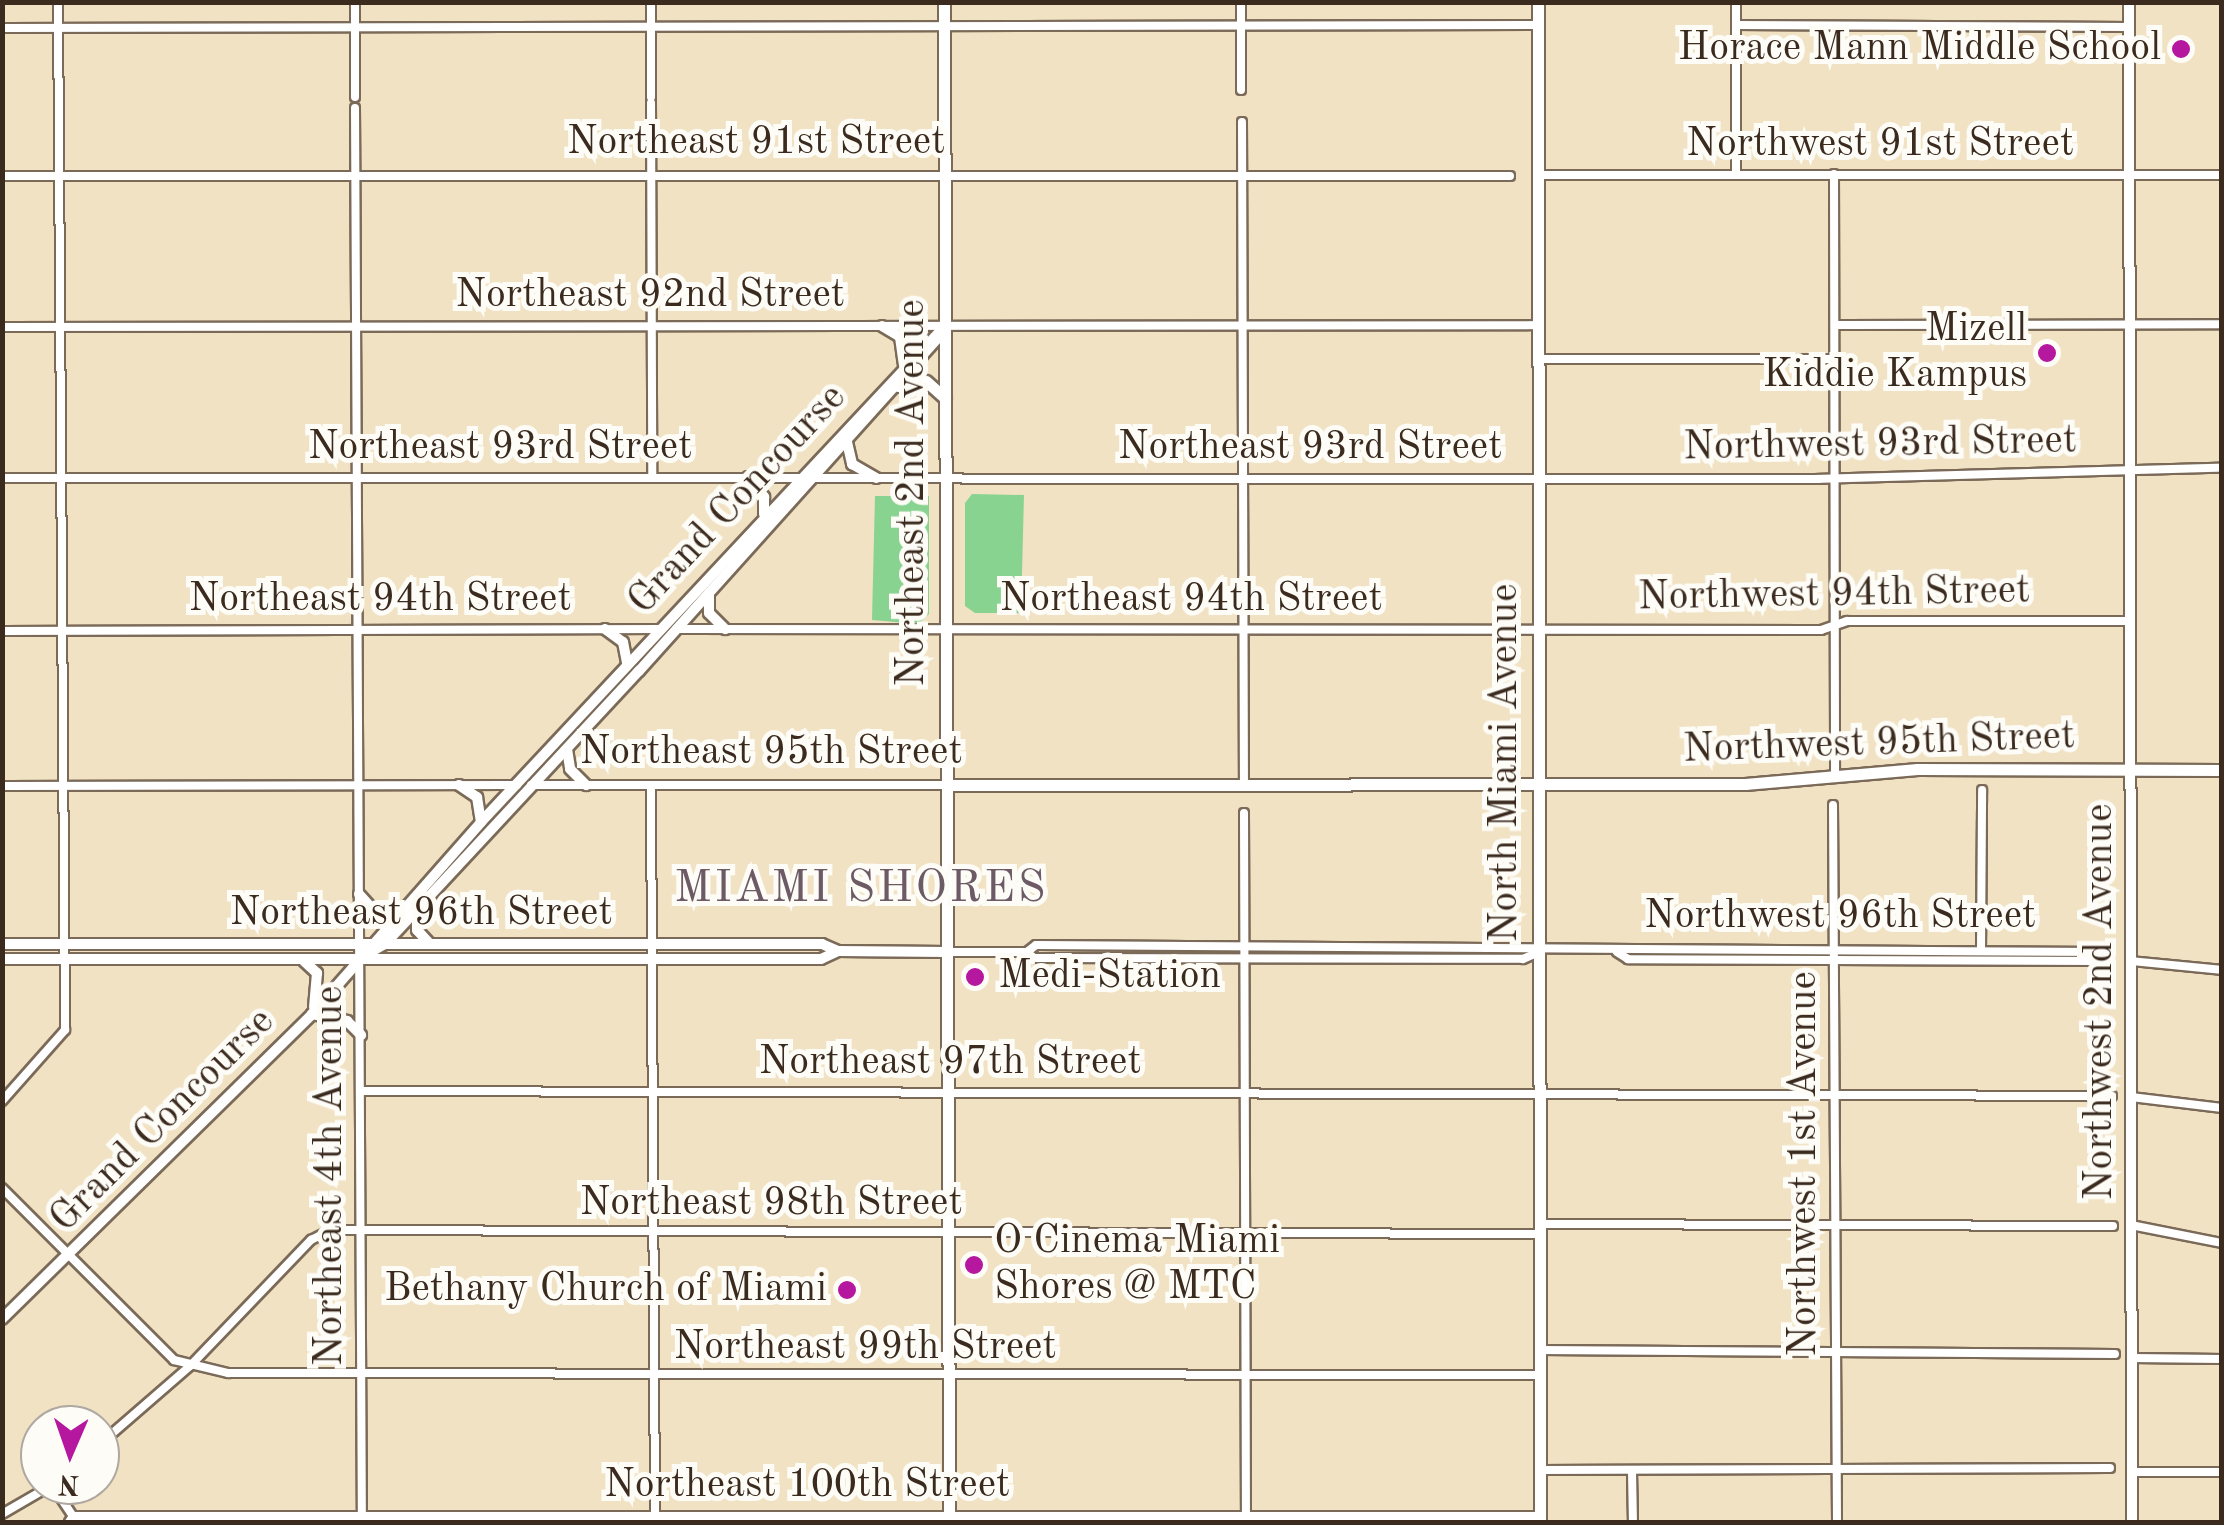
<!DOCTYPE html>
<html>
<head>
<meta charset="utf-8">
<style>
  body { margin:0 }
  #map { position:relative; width:2224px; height:1525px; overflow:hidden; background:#f1e2c4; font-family:"Old Standard TT",serif }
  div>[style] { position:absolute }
  .green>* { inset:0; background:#88d390 }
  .roads { filter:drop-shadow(2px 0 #7b6a58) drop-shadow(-2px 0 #7b6a58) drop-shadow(0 2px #7b6a58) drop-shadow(0 -2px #7b6a58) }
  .minor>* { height:8px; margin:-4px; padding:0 4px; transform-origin:4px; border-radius:4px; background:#fff }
  .tertiary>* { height:10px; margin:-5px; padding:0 5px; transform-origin:5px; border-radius:5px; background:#fff }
  .secondary>* { height:11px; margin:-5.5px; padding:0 5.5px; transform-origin:5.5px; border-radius:5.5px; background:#fff }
  .dots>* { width:28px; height:28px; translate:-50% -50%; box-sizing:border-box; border:5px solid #fdfcf7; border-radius:50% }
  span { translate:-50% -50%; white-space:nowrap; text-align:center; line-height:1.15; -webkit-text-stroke:10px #fdfcf7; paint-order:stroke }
  .poi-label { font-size:40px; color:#3b2a1e }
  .right { translate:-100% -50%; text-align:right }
  .left { translate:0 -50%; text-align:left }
  .street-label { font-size:40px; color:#3b2a1e }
  .quarter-label { font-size:45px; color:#6c5b65; letter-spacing:2.5px }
  .frame { position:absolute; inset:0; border:5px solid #3b2a1e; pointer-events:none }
  .north { position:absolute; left:20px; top:1405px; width:100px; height:100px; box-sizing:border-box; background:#fdfcf7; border:2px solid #afa8a0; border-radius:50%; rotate:182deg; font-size:28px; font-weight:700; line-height:40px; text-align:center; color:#3b2a1e }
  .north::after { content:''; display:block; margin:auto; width:35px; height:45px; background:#b5179e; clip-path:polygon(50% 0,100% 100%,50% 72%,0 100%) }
</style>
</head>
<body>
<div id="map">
  <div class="green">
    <div style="clip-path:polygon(972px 494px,1024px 495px,1021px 613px,975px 613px,965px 606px,965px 503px)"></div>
    <div style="clip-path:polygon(875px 496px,929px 496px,929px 614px,919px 624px,872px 620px)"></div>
  </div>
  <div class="roads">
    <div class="minor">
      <div style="left:1736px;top:2px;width:173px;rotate:90deg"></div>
      <div style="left:1736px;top:25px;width:393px;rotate:0.3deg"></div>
      <div style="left:2px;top:28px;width:1536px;rotate:-0.11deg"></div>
      <div style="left:1241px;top:90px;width:88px;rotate:-90deg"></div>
      <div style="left:355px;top:97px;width:95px;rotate:-90deg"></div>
      <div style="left:651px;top:97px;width:95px;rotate:-90deg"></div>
      <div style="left:651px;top:103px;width:374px;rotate:89.8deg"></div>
      <div style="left:355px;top:108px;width:1414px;rotate:89.72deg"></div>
      <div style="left:1242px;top:122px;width:662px;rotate:89.83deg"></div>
      <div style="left:1834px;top:174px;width:603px;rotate:89.9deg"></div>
      <div style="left:1538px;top:175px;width:684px"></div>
      <div style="left:2px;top:176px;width:1508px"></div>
      <div style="left:1835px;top:325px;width:387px;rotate:-0.1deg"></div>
      <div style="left:2px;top:327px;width:1536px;rotate:-0.07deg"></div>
      <div style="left:1538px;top:359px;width:297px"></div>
      <div style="left:2px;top:478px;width:1816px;rotate:0.03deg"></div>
      <div style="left:1818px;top:479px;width:404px;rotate:-1.6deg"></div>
      <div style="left:676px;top:629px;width:1145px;rotate:0.05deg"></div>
      <div style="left:1821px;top:630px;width:28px;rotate:-19deg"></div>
      <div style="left:1847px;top:621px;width:284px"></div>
      <div style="left:2px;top:631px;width:660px;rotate:-0.17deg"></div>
      <div style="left:531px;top:785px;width:416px"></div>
      <div style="left:651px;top:785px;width:737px;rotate:89.69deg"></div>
      <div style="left:2px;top:786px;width:515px;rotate:-0.11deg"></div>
      <div style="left:1833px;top:805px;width:717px;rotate:89.68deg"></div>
      <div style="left:1244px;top:813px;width:709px;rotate:89.84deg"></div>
      <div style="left:1981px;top:951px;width:161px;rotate:-89.6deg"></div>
      <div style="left:947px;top:952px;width:80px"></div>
      <div style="left:1027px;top:952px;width:9px;rotate:41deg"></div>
      <div style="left:1034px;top:958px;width:489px;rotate:0.1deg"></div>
      <div style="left:1523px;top:959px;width:17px;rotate:-24deg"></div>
      <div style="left:1027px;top:952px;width:11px;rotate:-38deg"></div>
      <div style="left:1036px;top:945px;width:1068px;rotate:0.38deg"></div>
      <div style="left:2104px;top:952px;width:11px;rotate:124deg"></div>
      <div style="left:2098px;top:961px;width:470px;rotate:-179.8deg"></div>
      <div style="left:1628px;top:959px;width:13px;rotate:-148deg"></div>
      <div style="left:2131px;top:961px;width:91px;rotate:5.6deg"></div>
      <div style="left:360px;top:1091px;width:1752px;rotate:0.16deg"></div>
      <div style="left:2131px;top:1097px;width:92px;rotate:6.9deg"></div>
      <div style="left:2px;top:1101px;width:95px;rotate:-48.4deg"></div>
      <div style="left:65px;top:1030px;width:1028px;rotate:-90.39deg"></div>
      <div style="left:2px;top:1188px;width:243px;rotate:45deg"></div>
      <div style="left:174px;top:1360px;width:56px;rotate:13.5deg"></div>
      <div style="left:228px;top:1373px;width:1312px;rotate:0.09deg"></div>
      <div style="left:1540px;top:1224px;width:573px;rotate:0.2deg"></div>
      <div style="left:2131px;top:1225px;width:93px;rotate:11.2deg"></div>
      <div style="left:1540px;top:1350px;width:575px;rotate:0.4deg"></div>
      <div style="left:2132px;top:1358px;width:90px;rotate:0.6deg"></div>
      <div style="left:100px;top:1444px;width:119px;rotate:-40.9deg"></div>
      <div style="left:190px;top:1366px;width:175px;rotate:-46.2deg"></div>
      <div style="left:311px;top:1240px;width:22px;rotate:-27deg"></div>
      <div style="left:331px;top:1230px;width:1209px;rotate:0.19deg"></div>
      <div style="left:1540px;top:1470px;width:570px;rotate:-0.2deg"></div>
      <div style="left:1632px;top:1472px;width:50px;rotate:88.9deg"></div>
      <div style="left:2132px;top:1472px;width:90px"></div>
      <div style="left:52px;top:1485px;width:37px;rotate:56deg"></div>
      <div style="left:73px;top:1516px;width:7px;rotate:124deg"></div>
      <div style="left:2px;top:1514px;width:58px;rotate:-30.1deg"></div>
      <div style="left:73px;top:1516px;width:1467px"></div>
    </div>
    <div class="tertiary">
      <div style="left:2129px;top:2px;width:1520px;rotate:89.89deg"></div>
      <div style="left:882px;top:326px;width:21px;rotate:31deg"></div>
      <div style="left:900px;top:337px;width:27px;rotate:82deg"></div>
      <div style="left:847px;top:442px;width:23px;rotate:77deg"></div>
      <div style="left:852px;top:464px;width:28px;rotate:30deg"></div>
      <div style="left:748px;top:477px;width:26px;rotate:51deg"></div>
      <div style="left:764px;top:497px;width:17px;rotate:90deg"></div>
      <div style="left:709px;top:593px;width:20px;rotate:90deg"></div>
      <div style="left:709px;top:613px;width:23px;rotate:45deg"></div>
      <div style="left:605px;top:629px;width:22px;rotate:36deg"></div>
      <div style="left:623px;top:642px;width:21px;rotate:79deg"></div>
      <div style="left:567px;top:749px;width:20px;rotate:81deg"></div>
      <div style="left:570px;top:769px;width:23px;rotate:45deg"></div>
      <div style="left:459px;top:785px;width:22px;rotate:34deg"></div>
      <div style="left:477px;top:797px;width:25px;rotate:81deg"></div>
      <div style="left:359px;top:894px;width:24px;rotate:48deg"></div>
      <div style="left:375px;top:912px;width:24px;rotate:-2deg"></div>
      <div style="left:417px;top:911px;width:19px;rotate:90deg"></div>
      <div style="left:417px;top:930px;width:18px;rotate:47deg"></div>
      <div style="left:2px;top:944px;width:820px"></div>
      <div style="left:822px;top:944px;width:17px;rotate:24deg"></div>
      <div style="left:364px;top:956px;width:24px;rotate:-30deg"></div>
      <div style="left:385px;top:944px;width:373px;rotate:-47.1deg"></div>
      <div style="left:639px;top:671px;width:451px;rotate:-48.1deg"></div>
      <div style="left:2px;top:959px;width:819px"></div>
      <div style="left:821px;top:959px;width:19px;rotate:-25deg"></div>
      <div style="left:838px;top:951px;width:109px;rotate:0.5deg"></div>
      <div style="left:304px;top:961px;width:18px;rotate:43deg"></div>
      <div style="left:317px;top:973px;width:34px;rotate:95deg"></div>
      <div style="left:312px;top:1014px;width:36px;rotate:11deg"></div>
      <div style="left:347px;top:1021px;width:20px;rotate:45deg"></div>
      <div style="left:2px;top:1319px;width:435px;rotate:-44.5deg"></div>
      <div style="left:312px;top:1014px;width:256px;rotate:-48.6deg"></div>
      <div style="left:481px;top:822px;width:679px;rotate:-46.91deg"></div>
    </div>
    <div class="secondary">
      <div style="left:944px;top:2px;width:1520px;rotate:89.81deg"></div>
      <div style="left:1538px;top:2px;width:1520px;rotate:89.92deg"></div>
      <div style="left:898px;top:386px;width:28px;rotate:-10deg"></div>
      <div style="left:926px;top:381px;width:25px;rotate:42deg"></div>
      <div style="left:947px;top:785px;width:798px;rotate:-0.07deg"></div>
      <div style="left:1745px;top:784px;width:173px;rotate:-5deg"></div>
      <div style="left:1917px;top:769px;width:305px;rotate:0.2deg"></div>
    </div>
  </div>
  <div class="dots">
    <div style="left:2181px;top:49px;background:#b5179e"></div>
    <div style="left:2047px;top:353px;background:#b5179e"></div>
    <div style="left:975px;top:977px;background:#b5179e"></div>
    <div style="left:974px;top:1265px;background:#b5179e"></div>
    <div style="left:847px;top:1290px;background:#b5179e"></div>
  </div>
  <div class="poi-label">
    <span class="right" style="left:2161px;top:49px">Horace Mann Middle School</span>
    <span class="right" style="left:2027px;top:353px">Mizell<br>Kiddie Kampus</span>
    <span class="left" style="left:998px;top:977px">Medi-Station</span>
    <span class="left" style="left:994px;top:1265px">O Cinema Miami<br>Shores @ MTC</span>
    <span class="right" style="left:827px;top:1290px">Bethany Church of Miami</span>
  </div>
  <div class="street-label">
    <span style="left:756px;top:143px">Northeast 91st Street</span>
    <span style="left:1880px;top:145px">Northwest 91st Street</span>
    <span style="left:650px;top:296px">Northeast 92nd Street</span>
    <span style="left:1880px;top:445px;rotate:-1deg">Northwest 93rd Street</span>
    <span style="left:500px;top:448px">Northeast 93rd Street</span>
    <span style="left:1310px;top:448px">Northeast 93rd Street</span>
    <span style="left:913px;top:493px;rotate:-90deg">Northeast 2nd Avenue</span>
    <span style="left:738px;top:500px;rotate:-47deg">Grand Concourse</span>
    <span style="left:1834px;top:595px;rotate:-1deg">Northwest 94th Street</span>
    <span style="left:380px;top:600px">Northeast 94th Street</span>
    <span style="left:1191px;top:600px">Northeast 94th Street</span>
    <span style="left:1879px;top:744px;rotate:-2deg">Northwest 95th Street</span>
    <span style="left:771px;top:753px">Northeast 95th Street</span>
    <span style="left:1506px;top:763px;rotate:-90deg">North Miami Avenue</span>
    <span style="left:421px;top:914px">Northeast 96th Street</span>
    <span style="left:1840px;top:917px">Northwest 96th Street</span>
    <span style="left:2101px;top:1002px;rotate:-90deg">Northwest 2nd Avenue</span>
    <span style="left:950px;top:1063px">Northeast 97th Street</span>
    <span style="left:163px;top:1121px;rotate:-45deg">Grand Concourse</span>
    <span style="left:1805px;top:1164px;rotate:-90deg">Northwest 1st Avenue</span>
    <span style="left:331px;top:1176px;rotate:-90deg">Northeast 4th Avenue</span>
    <span style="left:771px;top:1204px">Northeast 98th Street</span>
    <span style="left:865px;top:1348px">Northeast 99th Street</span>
    <span style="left:807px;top:1486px">Northeast 100th Street</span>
  </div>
  <div class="quarter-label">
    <span style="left:861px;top:890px">MIAMI SHORES</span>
  </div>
  <div class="frame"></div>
  <div class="north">N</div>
</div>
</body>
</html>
